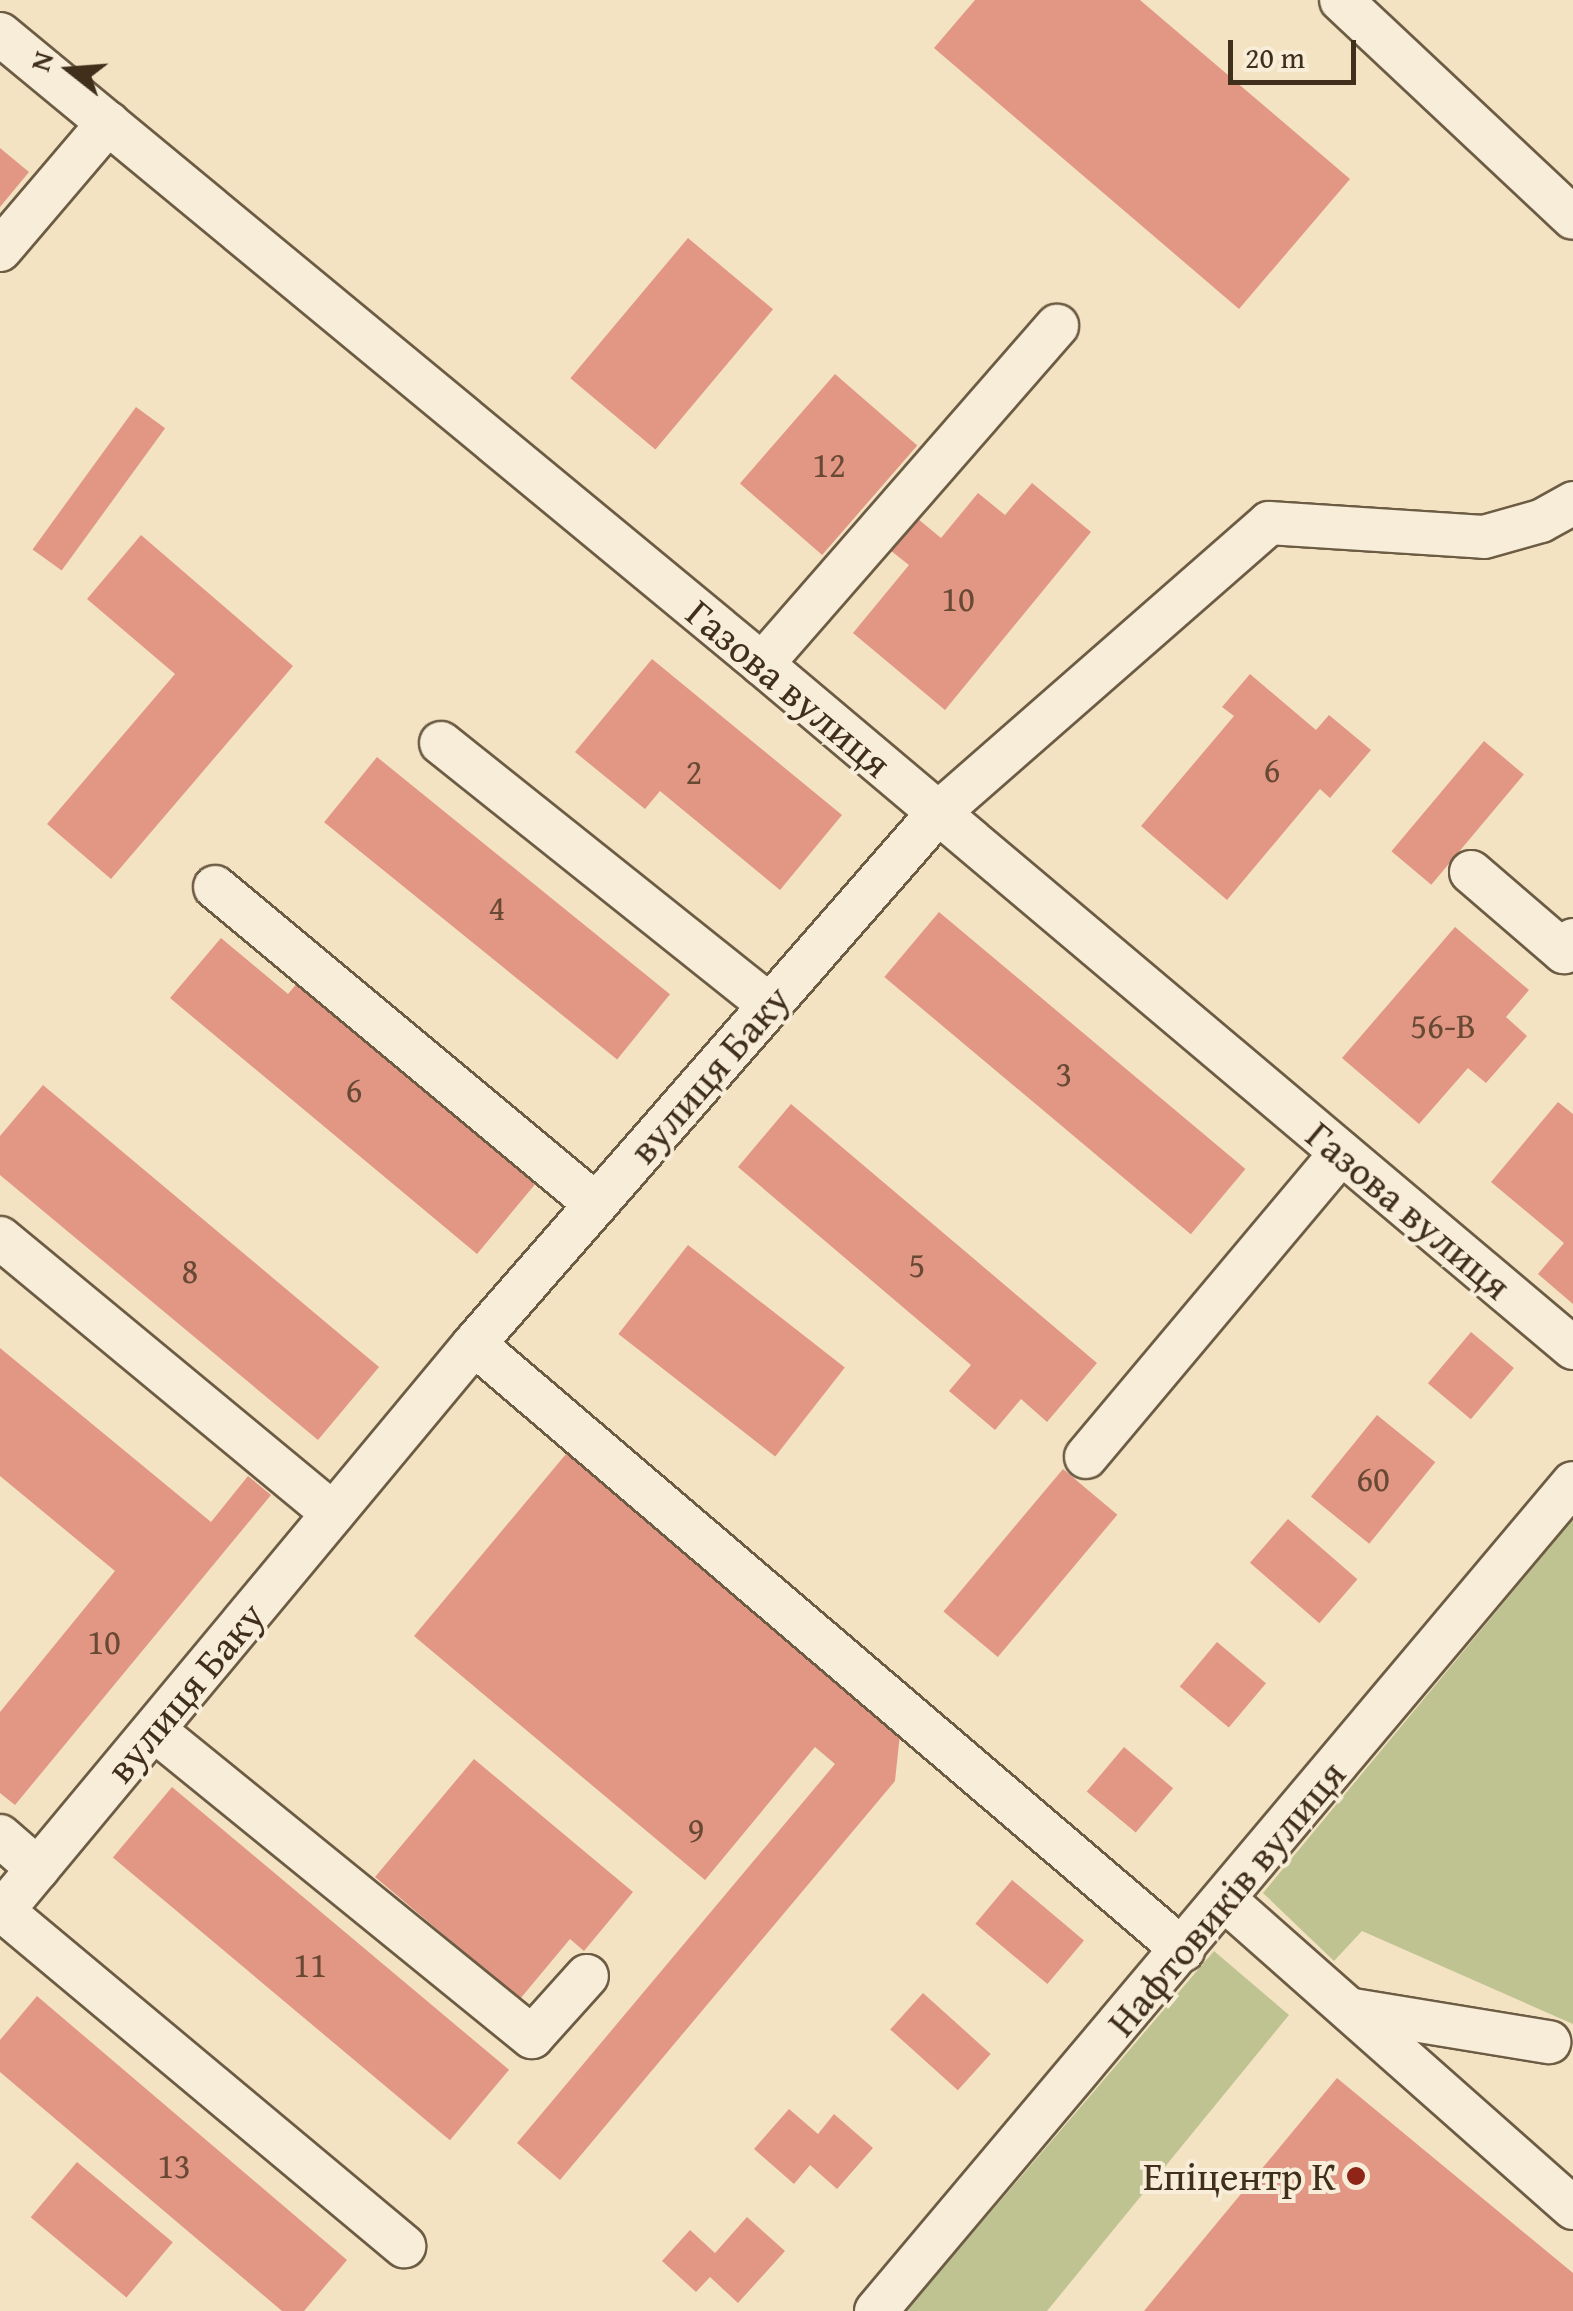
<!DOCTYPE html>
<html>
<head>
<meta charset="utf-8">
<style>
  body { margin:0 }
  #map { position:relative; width:1573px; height:2311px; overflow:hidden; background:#f3e3c3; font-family:"Gentium Book Plus",serif }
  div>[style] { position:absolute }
  .green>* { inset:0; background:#bfc391 }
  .building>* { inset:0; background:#e29784; transform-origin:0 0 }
  .roads { filter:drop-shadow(2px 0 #6d5c44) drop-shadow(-2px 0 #6d5c44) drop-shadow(0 2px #6d5c44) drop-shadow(0 -2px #6d5c44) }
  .minor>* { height:42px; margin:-21px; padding:0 21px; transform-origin:21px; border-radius:21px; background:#f7edd8 }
  .dots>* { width:28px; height:28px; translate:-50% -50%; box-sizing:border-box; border:5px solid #f7edd8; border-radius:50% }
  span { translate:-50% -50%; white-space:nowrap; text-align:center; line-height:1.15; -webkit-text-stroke:8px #f7edd8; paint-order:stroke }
  .number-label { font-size:35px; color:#684934 }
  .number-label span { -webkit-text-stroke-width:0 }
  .street-label { font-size:40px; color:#402f1a }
  .poi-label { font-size:40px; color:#402f1a }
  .right { translate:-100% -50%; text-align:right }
  .north { position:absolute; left:20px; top:20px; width:100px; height:100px; -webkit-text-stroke:8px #f7edd8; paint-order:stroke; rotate:287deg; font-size:28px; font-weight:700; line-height:40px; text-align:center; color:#402f1a }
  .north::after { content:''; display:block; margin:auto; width:35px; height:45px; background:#402f1a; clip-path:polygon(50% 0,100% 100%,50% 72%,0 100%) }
  .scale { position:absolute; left:1228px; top:40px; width:128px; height:45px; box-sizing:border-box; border:5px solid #402f1a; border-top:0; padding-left:12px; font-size:30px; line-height:35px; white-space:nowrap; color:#402f1a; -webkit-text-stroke:8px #f7edd8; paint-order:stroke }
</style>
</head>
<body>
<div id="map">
  <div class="green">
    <div style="clip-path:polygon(1573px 1519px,1573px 2024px,1362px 1931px,1334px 1961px,1263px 1893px)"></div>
    <div style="clip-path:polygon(1214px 1951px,1289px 2015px,1047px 2311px,906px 2311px)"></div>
  </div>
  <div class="building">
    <div style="clip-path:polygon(975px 0,1140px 0,1350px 179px,1239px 309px,934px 48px)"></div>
    <div style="clip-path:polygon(0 148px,29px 172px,0 207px)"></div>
    <div style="left:688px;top:238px;width:111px;height:183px;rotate:40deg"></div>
    <div style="left:835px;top:374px;width:109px;height:145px;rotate:41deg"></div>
    <div style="left:136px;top:407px;width:36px;height:176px;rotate:36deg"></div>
    <div style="clip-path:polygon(1032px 483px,1091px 532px,945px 710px,853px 633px,909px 565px,886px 547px,912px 514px,941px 538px,978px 493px,1005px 515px)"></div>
    <div style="clip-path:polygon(141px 535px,293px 666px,111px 879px,47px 824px,175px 674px,87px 599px)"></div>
    <div style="clip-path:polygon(652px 659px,842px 815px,780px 890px,660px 791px,645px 809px,575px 752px)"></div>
    <div style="clip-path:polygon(1250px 674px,1316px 730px,1329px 715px,1371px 750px,1330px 798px,1320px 789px,1227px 900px,1141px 826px,1234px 716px,1222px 707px)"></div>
    <div style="left:1484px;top:741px;width:52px;height:144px;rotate:40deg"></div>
    <div style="left:377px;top:757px;width:377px;height:84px;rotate:39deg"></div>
    <div style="left:939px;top:912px;width:400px;height:85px;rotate:40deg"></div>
    <div style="clip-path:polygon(1455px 927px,1529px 990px,1506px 1017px,1527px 1036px,1486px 1083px,1468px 1068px,1419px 1124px,1342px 1058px)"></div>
    <div style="clip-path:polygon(221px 938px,288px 994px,298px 982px,537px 1182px,477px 1254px,170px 998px)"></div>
    <div style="clip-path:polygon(43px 1085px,379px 1367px,318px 1440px,0 1175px,0 1136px)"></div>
    <div style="clip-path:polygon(1558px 1102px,1573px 1114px,1573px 1304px,1538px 1274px,1564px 1243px,1491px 1182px)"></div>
    <div style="clip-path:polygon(791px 1104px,1097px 1363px,1047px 1422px,1021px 1399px,995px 1430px,949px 1391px,971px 1365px,738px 1167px)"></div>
    <div style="left:688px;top:1245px;width:199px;height:113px;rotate:38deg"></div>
    <div style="left:1471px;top:1332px;width:56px;height:67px;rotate:40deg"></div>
    <div style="clip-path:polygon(0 1348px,211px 1522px,248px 1476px,271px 1495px,15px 1805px,0 1793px,0 1712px,115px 1571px,0 1476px)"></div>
    <div style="left:1377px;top:1415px;width:75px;height:105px;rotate:39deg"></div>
    <div style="clip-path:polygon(576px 1442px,902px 1715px,895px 1781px,560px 2180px,517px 2143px,835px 1764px,815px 1747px,705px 1880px,414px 1636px)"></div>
    <div style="left:1063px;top:1469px;width:71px;height:186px;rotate:40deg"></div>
    <div style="left:1288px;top:1519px;width:92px;height:58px;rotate:41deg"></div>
    <div style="left:1217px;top:1642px;width:64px;height:58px;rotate:40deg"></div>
    <div style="left:1124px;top:1747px;width:64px;height:58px;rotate:40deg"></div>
    <div style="clip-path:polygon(474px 1759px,633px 1892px,584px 1951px,570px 1939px,520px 1999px,375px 1877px)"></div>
    <div style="left:172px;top:1787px;width:440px;height:92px;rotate:40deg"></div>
    <div style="left:1012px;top:1880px;width:94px;height:57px;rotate:40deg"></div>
    <div style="left:923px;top:1993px;width:91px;height:49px;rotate:42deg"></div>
    <div style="clip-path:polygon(37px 1996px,347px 2260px,304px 2311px,282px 2311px,0 2072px,0 2040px)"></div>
    <div style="clip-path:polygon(1337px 2078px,1573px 2273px,1573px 2311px,1144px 2311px)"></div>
    <div style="clip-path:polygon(789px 2109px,818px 2134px,834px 2114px,873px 2148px,837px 2189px,810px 2165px,794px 2184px,754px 2149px)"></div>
    <div style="left:77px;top:2162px;width:125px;height:72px;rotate:40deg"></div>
    <div style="clip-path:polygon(747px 2217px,785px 2251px,738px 2303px,710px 2277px,696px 2292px,662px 2261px,690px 2230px,715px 2253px)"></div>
  </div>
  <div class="roads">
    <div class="minor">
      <div style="left:1341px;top:0;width:318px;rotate:43.2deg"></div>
      <div style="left:0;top:34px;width:989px;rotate:39.58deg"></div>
      <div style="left:762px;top:664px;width:1061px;rotate:40.14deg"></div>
      <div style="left:0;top:250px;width:167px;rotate:-49.6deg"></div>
      <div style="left:762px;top:664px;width:449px;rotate:-48.9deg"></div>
      <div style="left:441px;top:743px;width:420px;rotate:38.6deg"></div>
      <div style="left:1471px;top:872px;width:123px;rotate:40.7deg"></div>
      <div style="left:1564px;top:952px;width:15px;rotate:-53deg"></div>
      <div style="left:215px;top:887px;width:496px;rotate:39.8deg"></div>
      <div style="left:0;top:1238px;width:432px;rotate:39.6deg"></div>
      <div style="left:474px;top:1344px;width:933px;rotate:40.52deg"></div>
      <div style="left:1086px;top:1457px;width:397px;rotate:-50deg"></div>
      <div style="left:154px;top:1730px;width:487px;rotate:39.1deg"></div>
      <div style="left:532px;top:2037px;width:82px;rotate:-48deg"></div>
      <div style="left:0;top:1836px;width:50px;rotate:41deg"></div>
      <div style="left:1225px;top:1900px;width:465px;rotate:41.5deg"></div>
      <div style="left:3px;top:1911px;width:523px;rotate:39.88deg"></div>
      <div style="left:0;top:1914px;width:741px;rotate:-50.25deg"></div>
      <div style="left:474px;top:1344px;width:705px;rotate:-48.85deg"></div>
      <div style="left:938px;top:813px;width:440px;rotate:-41.2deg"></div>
      <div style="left:1269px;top:523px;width:215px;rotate:3.7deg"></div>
      <div style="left:1484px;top:537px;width:59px;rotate:-15.7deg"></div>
      <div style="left:1541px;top:521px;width:37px;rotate:-29deg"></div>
      <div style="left:1353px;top:2010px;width:199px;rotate:9.3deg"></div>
      <div style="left:876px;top:2311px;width:1082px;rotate:-49.91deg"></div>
    </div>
  </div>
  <div class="dots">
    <div style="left:1356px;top:2176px;background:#8f2418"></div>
  </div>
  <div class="number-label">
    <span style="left:829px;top:465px">12</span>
    <span style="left:958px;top:599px">10</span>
    <span style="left:1272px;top:770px">6</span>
    <span style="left:694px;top:772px">2</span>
    <span style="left:497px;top:908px">4</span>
    <span style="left:1443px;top:1026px">56-В</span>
    <span style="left:1064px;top:1074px">3</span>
    <span style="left:354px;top:1090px">6</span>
    <span style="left:917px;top:1265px">5</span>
    <span style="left:190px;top:1271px">8</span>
    <span style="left:1373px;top:1479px">60</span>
    <span style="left:104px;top:1642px">10</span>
    <span style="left:696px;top:1830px">9</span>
    <span style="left:310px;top:1965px">11</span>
    <span style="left:174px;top:2166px">13</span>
  </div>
  <div class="street-label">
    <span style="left:789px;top:688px;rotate:40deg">Газова вулиця</span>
    <span style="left:709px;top:1074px;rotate:-49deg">вулиця Баку</span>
    <span style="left:1409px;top:1210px;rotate:40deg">Газова вулиця</span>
    <span style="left:185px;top:1692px;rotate:-50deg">вулиця Баку</span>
    <span style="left:1226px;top:1898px;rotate:-50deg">Нафтовиків вулиця</span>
  </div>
  <div class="poi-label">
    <span class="right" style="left:1336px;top:2176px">Епіцентр К</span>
  </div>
  <div class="north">N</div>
  <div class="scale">20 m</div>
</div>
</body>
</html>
